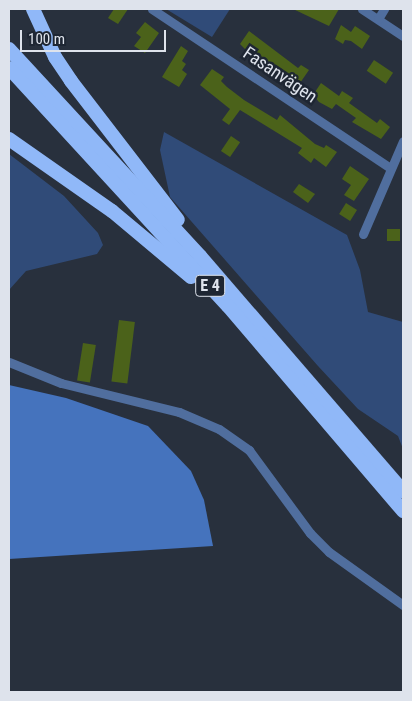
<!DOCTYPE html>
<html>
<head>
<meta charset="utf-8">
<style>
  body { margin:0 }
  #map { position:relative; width:412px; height:701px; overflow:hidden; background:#28303d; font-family:"Roboto Condensed",sans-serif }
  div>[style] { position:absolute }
  .green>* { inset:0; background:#304b78 }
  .water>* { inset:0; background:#4573bd }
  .building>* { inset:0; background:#4b621a; transform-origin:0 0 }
  .minor>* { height:9px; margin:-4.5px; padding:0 4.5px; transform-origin:4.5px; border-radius:4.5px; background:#506e9e }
  .trunk>* { height:14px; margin:-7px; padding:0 7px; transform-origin:7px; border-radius:7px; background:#90b8f8 }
  span { translate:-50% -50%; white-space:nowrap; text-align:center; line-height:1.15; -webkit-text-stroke:5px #1e2633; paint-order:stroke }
  .shield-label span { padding:1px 4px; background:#1e2633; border:1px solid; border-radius:4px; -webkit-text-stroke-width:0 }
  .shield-label { font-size:16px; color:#dee3ec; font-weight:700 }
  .street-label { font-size:18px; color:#dee3ec }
  .frame { position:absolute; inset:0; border:10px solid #dee3ec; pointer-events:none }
  .scale { position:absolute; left:20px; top:30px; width:146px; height:22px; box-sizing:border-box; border:2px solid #dee3ec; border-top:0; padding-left:6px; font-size:15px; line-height:18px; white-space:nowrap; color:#dee3ec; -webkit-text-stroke:4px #1e2633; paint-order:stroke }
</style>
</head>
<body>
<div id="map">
  <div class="green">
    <div style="clip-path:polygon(166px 9px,230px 9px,212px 37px)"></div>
    <div style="clip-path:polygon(164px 132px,347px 235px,360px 270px,368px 312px,403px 322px,403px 449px,398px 436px,358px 409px,318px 366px,170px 197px,160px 150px)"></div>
    <div style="clip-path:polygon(9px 154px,64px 196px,98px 233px,103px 245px,97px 254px,26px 271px,9px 290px)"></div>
  </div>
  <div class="water">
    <div style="clip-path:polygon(9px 385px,66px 398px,148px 426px,191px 471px,204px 500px,213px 546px,9px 559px)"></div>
  </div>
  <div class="building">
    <div style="clip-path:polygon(114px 9px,128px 9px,118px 24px,108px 18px)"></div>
    <div style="clip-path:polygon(293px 9px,339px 9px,329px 26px)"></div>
    <div style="clip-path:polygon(145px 22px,159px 33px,145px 53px,134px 46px,141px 37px,136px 33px)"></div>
    <div style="clip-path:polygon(341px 25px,351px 32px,355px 26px,370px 36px,362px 49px,351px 41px,345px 40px,343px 44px,335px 39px)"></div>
    <div style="clip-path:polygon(249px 31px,298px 68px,301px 65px,309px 70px,300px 83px,246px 50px,240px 44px)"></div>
    <div style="clip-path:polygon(181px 46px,188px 51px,182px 61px,186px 64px,182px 70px,187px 74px,179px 87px,162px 77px)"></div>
    <div style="left:374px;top:60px;width:23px;height:13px;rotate:34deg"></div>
    <div style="clip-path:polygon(212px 69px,224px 77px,221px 81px,227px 87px,244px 100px,277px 120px,280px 115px,315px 144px,324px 148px,326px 145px,337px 152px,326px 167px,314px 158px,311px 163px,298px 153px,302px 148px,240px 110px,229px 125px,222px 120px,230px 109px,200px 85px)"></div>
    <div style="clip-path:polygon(321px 83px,339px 96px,342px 91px,353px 98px,349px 103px,377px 123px,380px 119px,390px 127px,381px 139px,352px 122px,356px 118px,336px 104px,332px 109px,319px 102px,313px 95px)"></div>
    <div style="left:231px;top:136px;width:11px;height:18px;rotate:34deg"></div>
    <div style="clip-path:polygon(350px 166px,369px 179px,354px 201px,344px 195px,351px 185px,342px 179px)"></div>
    <div style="clip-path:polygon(299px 184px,315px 194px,308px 203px,293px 192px)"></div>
    <div style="left:346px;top:203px;width:13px;height:13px;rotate:32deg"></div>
    <div style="left:400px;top:229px;width:12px;height:13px;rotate:90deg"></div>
    <div style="left:119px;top:320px;width:16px;height:62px;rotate:7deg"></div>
    <div style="left:83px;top:343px;width:13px;height:38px;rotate:9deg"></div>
  </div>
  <div class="minor">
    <div style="left:152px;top:9px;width:286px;rotate:33.7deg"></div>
    <div style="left:362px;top:9px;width:49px;rotate:33.4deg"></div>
    <div style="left:378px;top:19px;width:12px;rotate:-59deg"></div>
    <div style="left:363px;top:234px;width:101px;rotate:-66.7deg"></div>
    <div style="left:9px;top:362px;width:56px;rotate:22deg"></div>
    <div style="left:61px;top:383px;width:122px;rotate:13.8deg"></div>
    <div style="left:179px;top:412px;width:43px;rotate:23deg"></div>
    <div style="left:219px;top:429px;width:37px;rotate:35deg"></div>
    <div style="left:249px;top:450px;width:103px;rotate:53.7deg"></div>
    <div style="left:310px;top:533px;width:27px;rotate:45deg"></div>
    <div style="left:329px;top:552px;width:91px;rotate:35.6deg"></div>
  </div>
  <div class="trunk">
    <div style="left:33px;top:9px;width:53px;rotate:65.4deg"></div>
    <div style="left:55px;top:57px;width:29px;rotate:56deg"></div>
    <div style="left:71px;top:81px;width:175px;rotate:52.4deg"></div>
    <div style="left:9px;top:49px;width:282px;rotate:47.3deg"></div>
    <div style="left:200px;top:256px;width:311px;rotate:49.2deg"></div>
    <div style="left:9px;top:68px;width:323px;rotate:47.4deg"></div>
    <div style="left:228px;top:306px;width:270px;rotate:49.5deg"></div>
    <div style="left:9px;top:139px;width:126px;rotate:35deg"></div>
    <div style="left:112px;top:211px;width:103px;rotate:39.9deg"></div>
  </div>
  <div class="shield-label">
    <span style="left:210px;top:286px">E 4</span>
  </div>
  <div class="street-label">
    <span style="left:280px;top:75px;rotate:34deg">Fasanvägen</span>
  </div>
  <div class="frame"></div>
  <div class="scale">100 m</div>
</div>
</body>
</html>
